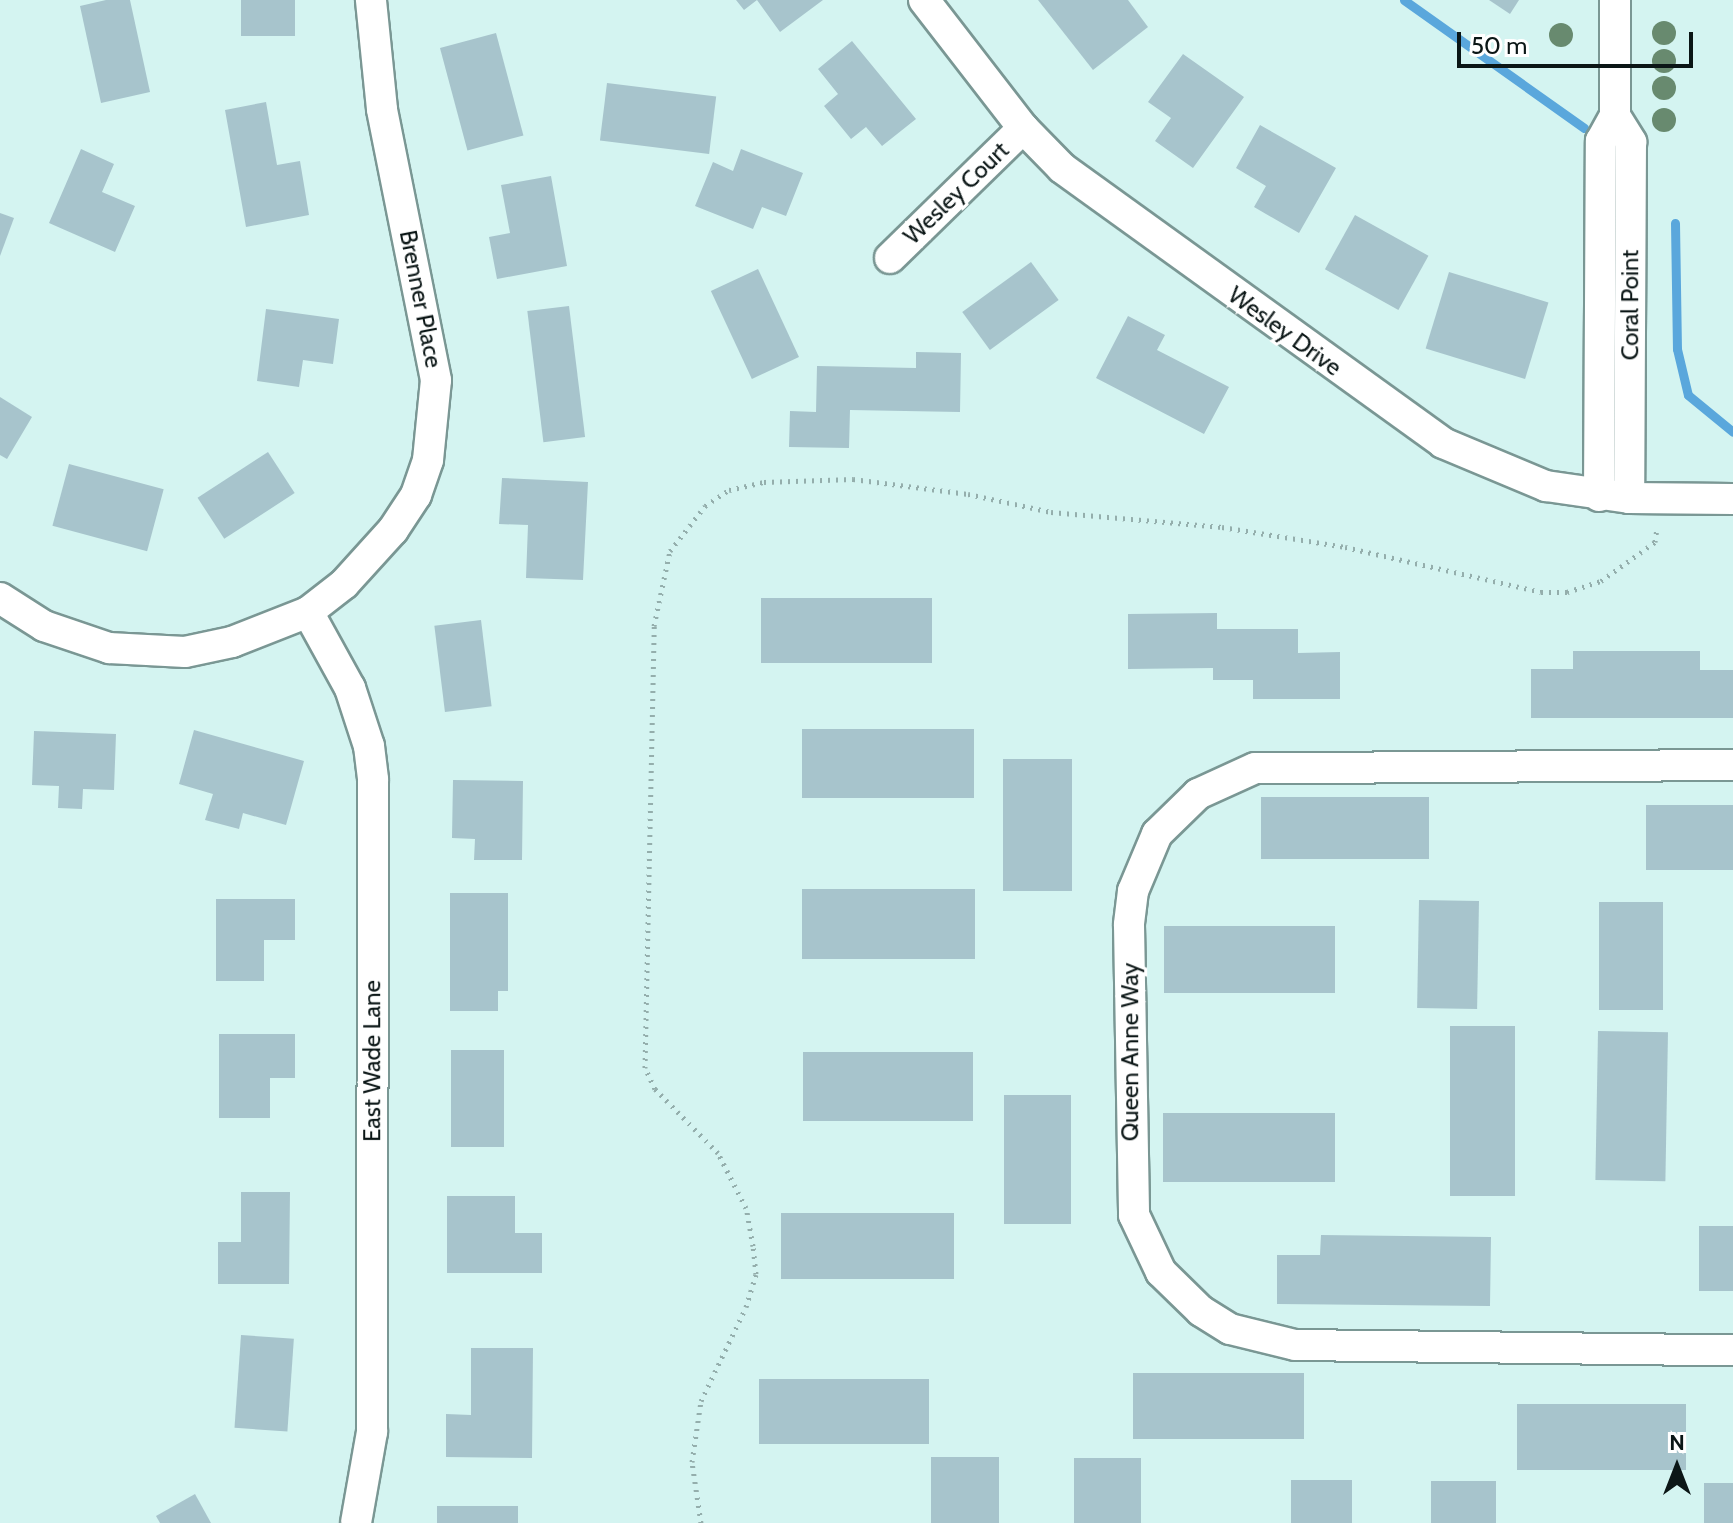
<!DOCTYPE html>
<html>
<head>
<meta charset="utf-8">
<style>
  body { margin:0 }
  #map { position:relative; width:1733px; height:1523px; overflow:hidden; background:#d4f4f1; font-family:Cabin,sans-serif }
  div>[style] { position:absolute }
  .stream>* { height:9px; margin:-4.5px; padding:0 4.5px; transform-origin:4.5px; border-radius:4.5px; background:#5aa7dc }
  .building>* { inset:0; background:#a7c4cc; transform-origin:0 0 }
  .path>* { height:5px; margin-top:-2.5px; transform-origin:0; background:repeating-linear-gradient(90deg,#94aeac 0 2px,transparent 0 8px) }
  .roads { filter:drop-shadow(2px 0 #7a9794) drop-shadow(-2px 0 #7a9794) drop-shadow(0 2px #7a9794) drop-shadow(0 -2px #7a9794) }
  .minor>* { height:30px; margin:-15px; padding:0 15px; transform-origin:15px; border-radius:15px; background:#fff }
  .trees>* { width:24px; height:24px; margin:-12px; border-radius:50%; background:#688a6f }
  span { translate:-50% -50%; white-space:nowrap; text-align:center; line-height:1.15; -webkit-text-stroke:6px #fff; paint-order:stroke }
  .street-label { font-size:24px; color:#0b1616 }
  .north { position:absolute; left:1637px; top:1427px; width:80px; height:80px; -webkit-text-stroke:6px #fff; paint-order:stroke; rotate:0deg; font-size:22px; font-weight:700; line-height:32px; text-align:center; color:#0b1616 }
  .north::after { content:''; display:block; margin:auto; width:28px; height:36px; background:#0b1616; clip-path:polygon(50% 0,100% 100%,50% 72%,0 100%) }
  .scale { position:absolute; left:1457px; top:32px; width:236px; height:36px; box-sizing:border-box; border:4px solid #0b1616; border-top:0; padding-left:10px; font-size:24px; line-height:28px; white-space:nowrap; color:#0b1616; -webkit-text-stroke:6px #fff; paint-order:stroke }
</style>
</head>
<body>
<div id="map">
  <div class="stream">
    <div style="left:1404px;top:0;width:221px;rotate:35.4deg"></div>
    <div style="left:1675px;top:223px;width:126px;rotate:89.1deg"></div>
    <div style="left:1677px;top:349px;width:47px;rotate:76.6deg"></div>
    <div style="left:1688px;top:395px;width:58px;rotate:39.4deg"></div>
  </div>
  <div class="building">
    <div style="clip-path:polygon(106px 0,130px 0,150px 92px,101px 103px,80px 6px)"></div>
    <div style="left:241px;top:0;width:54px;height:36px"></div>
    <div style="clip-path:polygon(736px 0,823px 0,780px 32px,757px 0,744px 10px)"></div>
    <div style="clip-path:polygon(1038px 0,1128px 0,1148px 27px,1093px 70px)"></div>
    <div style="clip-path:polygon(1489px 0,1519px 0,1510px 14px)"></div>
    <div style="left:496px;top:33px;width:106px;height:58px;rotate:75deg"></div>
    <div style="clip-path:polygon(852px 41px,916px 119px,882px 146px,866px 127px,851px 139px,824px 106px,838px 94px,818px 69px)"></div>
    <div style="clip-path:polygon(1183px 54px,1244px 97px,1193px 168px,1155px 141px,1171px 118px,1148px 102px)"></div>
    <div style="left:607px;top:83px;width:110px;height:58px;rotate:7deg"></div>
    <div style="clip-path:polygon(266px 102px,277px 165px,300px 161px,309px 215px,246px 227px,225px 110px)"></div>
    <div style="clip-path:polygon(1260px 125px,1336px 168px,1299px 233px,1254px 207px,1266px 186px,1236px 168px)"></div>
    <div style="clip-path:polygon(81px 149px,114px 164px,102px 192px,135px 206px,115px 252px,49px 223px)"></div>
    <div style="clip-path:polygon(741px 149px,803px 173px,786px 216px,762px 207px,753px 229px,695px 206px,713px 162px,733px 171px)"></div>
    <div style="clip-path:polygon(551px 176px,567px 266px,497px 279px,489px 237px,510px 233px,501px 185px)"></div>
    <div style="clip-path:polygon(0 213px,14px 218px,0 256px)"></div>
    <div style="left:1355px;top:215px;width:84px;height:62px;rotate:29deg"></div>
    <div style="left:1031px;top:262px;width:47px;height:85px;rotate:54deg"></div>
    <div style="left:758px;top:269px;width:97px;height:52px;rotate:65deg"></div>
    <div style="left:1449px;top:272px;width:104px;height:80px;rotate:17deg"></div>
    <div style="left:569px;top:306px;width:132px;height:42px;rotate:83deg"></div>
    <div style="clip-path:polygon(266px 309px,339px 319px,333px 364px,303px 360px,299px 387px,257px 381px)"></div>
    <div style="clip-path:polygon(1128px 316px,1165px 335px,1157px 350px,1229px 387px,1204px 434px,1096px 378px)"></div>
    <div style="clip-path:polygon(916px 352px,961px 353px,960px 412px,850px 410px,849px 448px,789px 447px,790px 411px,816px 412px,817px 366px,916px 368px)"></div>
    <div style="clip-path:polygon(0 397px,32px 417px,7px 459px,0 455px)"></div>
    <div style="left:268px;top:452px;width:49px;height:84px;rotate:57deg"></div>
    <div style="left:69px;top:464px;width:98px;height:64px;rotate:15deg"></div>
    <div style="clip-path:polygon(502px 478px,588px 482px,583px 580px,526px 578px,528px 525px,499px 524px)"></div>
    <div style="left:761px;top:598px;width:171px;height:65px"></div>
    <div style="clip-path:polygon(1217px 613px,1217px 629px,1298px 629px,1298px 653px,1340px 652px,1340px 699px,1253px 699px,1253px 680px,1213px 680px,1213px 668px,1128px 669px,1128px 614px)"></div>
    <div style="left:481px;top:620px;width:87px;height:47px;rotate:83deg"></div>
    <div style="clip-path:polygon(1573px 651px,1700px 651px,1700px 670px,1733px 670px,1733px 718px,1531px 718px,1531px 669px,1573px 669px)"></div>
    <div style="left:802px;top:729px;width:172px;height:69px"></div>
    <div style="clip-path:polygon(194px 730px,304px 761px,286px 825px,243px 813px,239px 829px,205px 820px,213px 794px,179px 784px)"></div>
    <div style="clip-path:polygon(34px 731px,116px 734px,114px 790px,83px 789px,82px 809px,58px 808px,59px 786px,32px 785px)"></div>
    <div style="left:1003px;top:759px;width:69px;height:132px"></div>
    <div style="clip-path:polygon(453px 780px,523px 781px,522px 860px,474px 860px,475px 839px,452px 838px)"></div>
    <div style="left:1261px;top:797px;width:168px;height:62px"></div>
    <div style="left:1646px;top:805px;width:87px;height:65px"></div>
    <div style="left:802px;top:889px;width:173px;height:70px"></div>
    <div style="clip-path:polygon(450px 893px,508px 893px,508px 991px,498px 991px,498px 1011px,450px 1011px)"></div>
    <div style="clip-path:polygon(216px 899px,295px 899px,295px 940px,264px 940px,264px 981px,216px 981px)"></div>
    <div style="left:1419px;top:900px;width:60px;height:108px;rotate:1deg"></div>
    <div style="left:1599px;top:902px;width:64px;height:108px"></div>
    <div style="left:1164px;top:926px;width:171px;height:67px"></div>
    <div style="left:1450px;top:1026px;width:65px;height:170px"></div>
    <div style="left:1598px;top:1031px;width:70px;height:149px;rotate:1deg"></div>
    <div style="clip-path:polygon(219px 1034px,295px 1034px,295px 1078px,270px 1078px,270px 1118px,219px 1118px)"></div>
    <div style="left:451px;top:1050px;width:53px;height:97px"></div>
    <div style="left:803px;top:1052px;width:170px;height:69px"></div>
    <div style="left:1004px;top:1095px;width:67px;height:129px"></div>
    <div style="left:1163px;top:1113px;width:172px;height:69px"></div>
    <div style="clip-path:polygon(241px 1192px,290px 1192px,289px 1284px,218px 1284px,218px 1242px,241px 1242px)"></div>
    <div style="clip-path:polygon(447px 1196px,515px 1196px,515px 1233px,542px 1233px,542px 1273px,447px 1273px)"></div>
    <div style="left:781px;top:1213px;width:173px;height:66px"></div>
    <div style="left:1699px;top:1226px;width:34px;height:65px"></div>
    <div style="clip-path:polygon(1321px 1235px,1491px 1237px,1490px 1306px,1277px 1304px,1277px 1255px,1320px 1255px)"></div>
    <div style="left:241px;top:1335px;width:53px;height:93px;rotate:4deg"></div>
    <div style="clip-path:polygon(471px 1348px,533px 1348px,532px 1458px,446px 1457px,446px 1414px,471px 1415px)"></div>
    <div style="left:1133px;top:1373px;width:171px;height:66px"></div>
    <div style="left:759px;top:1379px;width:170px;height:65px"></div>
    <div style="left:1686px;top:1404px;width:66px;height:169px;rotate:90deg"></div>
    <div style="left:931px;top:1457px;width:68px;height:66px"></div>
    <div style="left:1074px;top:1458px;width:67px;height:65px"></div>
    <div style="left:1291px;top:1480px;width:61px;height:43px"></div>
    <div style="left:1431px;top:1481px;width:65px;height:42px"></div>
    <div style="left:1704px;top:1483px;width:29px;height:40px"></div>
    <div style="clip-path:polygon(195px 1494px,211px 1523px,160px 1523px,156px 1516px)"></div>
    <div style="left:437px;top:1506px;width:81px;height:17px"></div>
  </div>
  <div class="path">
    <div style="left:701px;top:1523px;width:62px;rotate:-98.4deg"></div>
    <div style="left:692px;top:1462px;width:62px;rotate:-81.6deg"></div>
    <div style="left:701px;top:1401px;width:104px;rotate:-64.4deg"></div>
    <div style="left:746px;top:1307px;width:34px;rotate:-73deg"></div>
    <div style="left:756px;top:1274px;width:28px;rotate:-96deg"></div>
    <div style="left:753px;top:1246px;width:39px;rotate:-100deg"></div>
    <div style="left:746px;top:1208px;width:62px;rotate:-117deg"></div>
    <div style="left:718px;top:1153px;width:90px;rotate:-134.5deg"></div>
    <div style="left:655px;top:1089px;width:23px;rotate:-115deg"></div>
    <div style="left:645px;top:1068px;width:442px;rotate:-88.8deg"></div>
    <div style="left:654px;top:626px;width:77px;rotate:-78deg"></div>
    <div style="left:670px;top:551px;width:57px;rotate:-52.1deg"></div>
    <div style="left:705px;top:506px;width:29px;rotate:-34deg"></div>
    <div style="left:729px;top:490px;width:36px;rotate:-13deg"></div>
    <div style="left:764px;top:482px;width:89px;rotate:-1.9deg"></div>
    <div style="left:853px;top:479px;width:116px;rotate:7.4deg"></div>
    <div style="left:968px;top:494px;width:85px;rotate:12.2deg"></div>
    <div style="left:1051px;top:512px;width:172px;rotate:5deg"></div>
    <div style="left:1222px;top:527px;width:125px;rotate:9.2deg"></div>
    <div style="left:1345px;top:547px;width:201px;rotate:12.9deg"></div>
    <div style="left:1541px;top:592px;width:26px"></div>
    <div style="left:1567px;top:592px;width:36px;rotate:-18deg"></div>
    <div style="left:1601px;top:581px;width:67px;rotate:-35.8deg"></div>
    <div style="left:1655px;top:542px;width:14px;rotate:-82deg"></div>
  </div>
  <div class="roads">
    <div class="minor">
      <div style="left:924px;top:0;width:162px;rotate:52.3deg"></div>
      <div style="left:1023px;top:128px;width:56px;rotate:45.7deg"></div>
      <div style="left:1062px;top:168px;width:470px;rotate:35.8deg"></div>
      <div style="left:1443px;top:443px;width:112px;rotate:22.7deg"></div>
      <div style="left:1546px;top:486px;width:84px;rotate:8.2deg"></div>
      <div style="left:1629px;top:498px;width:104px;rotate:0.6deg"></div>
      <div style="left:1615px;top:0;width:116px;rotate:90deg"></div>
      <div style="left:1615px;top:116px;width:31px;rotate:58deg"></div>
      <div style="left:1631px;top:142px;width:356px;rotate:90.3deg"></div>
      <div style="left:890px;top:258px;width:186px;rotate:-44.3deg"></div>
      <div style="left:1599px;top:496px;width:355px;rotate:-89.7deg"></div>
      <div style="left:1601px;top:141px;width:29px;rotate:-61deg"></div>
      <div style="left:0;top:598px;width:52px;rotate:32.5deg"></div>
      <div style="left:44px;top:626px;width:69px;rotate:18.7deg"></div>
      <div style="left:109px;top:648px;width:76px;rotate:3deg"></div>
      <div style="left:185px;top:652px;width:48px;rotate:-12deg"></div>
      <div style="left:232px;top:642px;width:82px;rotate:-21.5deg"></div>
      <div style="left:308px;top:612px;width:46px;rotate:-37.9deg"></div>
      <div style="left:344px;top:584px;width:73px;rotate:-47.8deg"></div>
      <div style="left:393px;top:530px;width:42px;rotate:-56.7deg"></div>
      <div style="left:416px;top:495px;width:37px;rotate:-71deg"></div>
      <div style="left:428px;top:460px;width:80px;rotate:-84.3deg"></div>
      <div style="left:436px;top:380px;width:276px;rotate:-101.3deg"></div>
      <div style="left:382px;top:109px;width:110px;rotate:-95.8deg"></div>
      <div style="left:308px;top:612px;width:87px;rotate:61.1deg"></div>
      <div style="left:350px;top:688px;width:61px;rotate:71.9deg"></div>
      <div style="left:369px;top:746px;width:34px;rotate:83deg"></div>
      <div style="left:373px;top:780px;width:652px;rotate:90.09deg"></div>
      <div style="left:372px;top:1432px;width:92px;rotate:100deg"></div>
      <div style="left:1733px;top:765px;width:478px;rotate:179.6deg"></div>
      <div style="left:1255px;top:768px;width:63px;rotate:155.5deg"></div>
      <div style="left:1198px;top:794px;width:57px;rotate:135.7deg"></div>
      <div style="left:1157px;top:834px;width:62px;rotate:112.8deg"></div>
      <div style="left:1133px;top:891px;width:34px;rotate:97deg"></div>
      <div style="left:1129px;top:925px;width:290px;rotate:89deg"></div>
      <div style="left:1134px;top:1215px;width:63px;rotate:64.7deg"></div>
      <div style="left:1161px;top:1272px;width:56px;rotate:44.3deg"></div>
      <div style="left:1201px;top:1311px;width:34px;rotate:32deg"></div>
      <div style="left:1230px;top:1329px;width:67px;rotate:13.8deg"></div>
      <div style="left:1295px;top:1345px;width:438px;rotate:0.7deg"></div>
    </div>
  </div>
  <div class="trees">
    <div style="left:1664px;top:33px"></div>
    <div style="left:1561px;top:35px"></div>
    <div style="left:1664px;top:61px"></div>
    <div style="left:1664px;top:88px"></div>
    <div style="left:1664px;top:120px"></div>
  </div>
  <div class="street-label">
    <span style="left:956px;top:193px;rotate:-44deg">Wesley Court</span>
    <span style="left:421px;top:299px;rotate:79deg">Brenner Place</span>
    <span style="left:1630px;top:305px;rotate:-90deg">Coral Point</span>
    <span style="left:1285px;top:331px;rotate:36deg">Wesley Drive</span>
    <span style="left:1130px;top:1052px;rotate:-90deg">Queen Anne Way</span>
    <span style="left:372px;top:1061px;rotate:-90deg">East Wade Lane</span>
  </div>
  <div class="north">N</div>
  <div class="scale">50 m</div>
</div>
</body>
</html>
